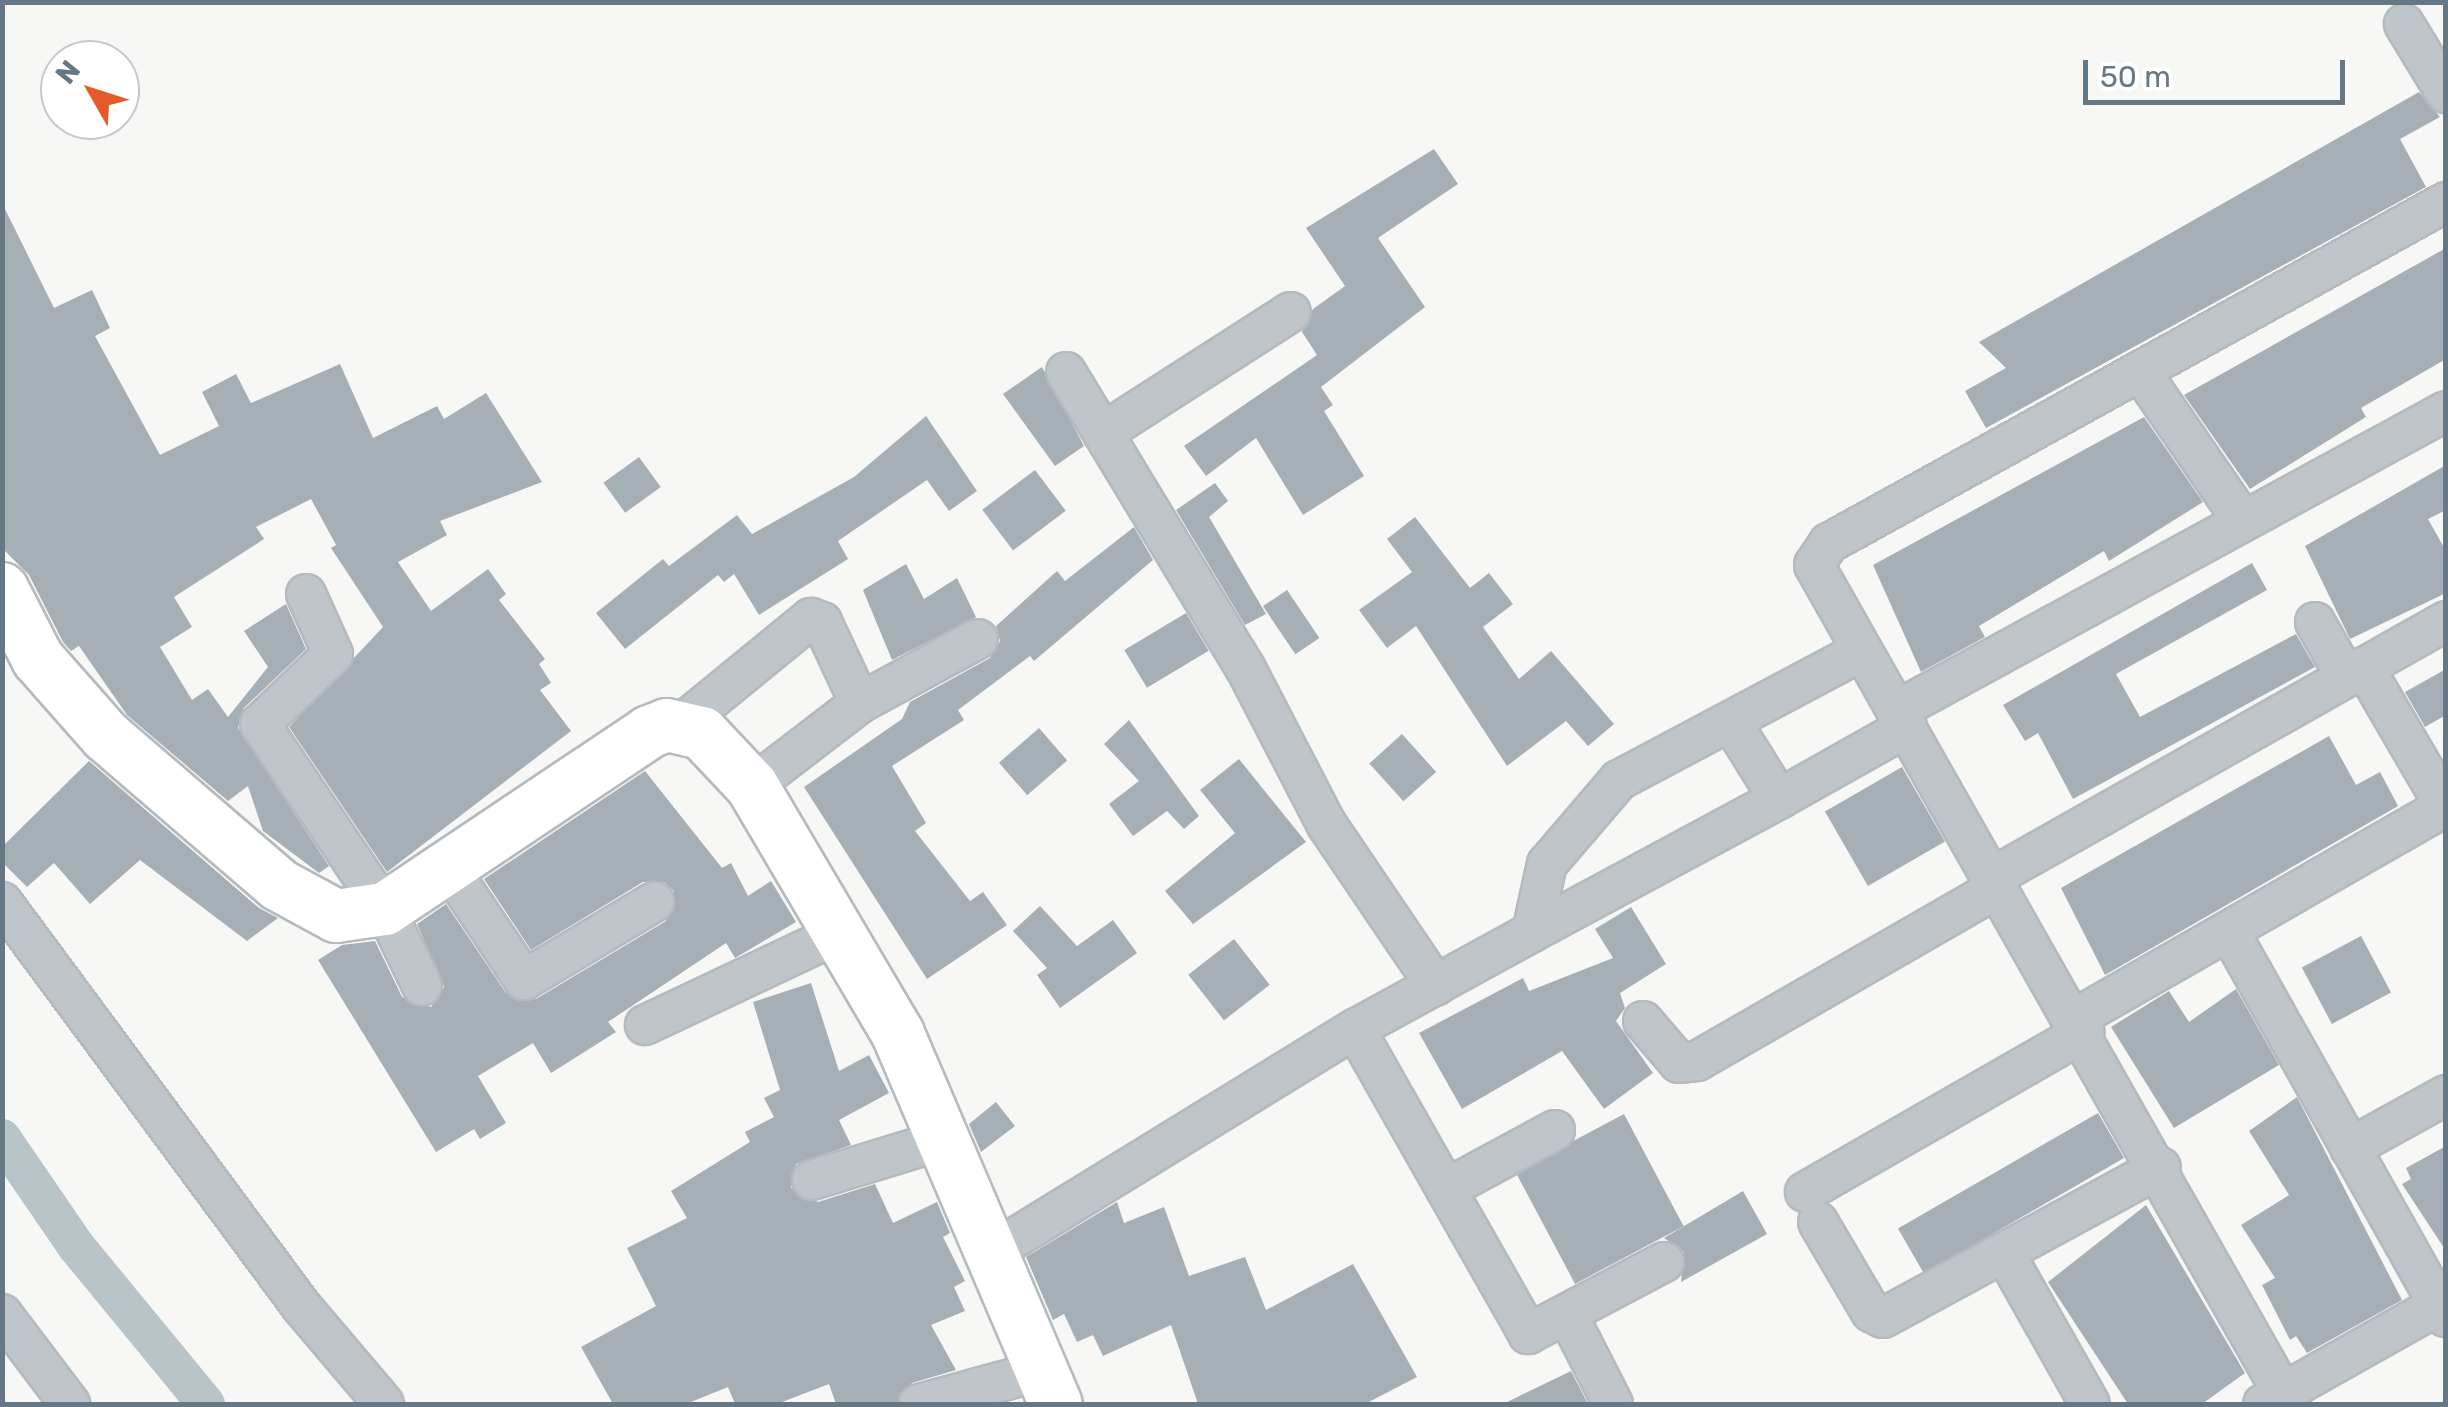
<!DOCTYPE html>
<html>
<head>
<meta charset="utf-8">
<style>
  body { margin:0 }
  #map { position:relative; width:2448px; height:1407px; overflow:hidden; background:#f7f8f5; font-family:Rubik,sans-serif }
  div>[style] { position:absolute }
  .canal>* { height:38px; margin:-19px; padding:0 19px; transform-origin:19px; border-radius:19px; background:#b9c4c9 }
  .building>* { inset:0; background:#a6afb6; transform-origin:0 0 }
  .roads { filter:drop-shadow(2px 0 #b5babf) drop-shadow(-2px 0 #b5babf) drop-shadow(0 2px #b5babf) drop-shadow(0 -2px #b5babf) }
  .street>* { height:38px; margin:-19px; padding:0 19px; transform-origin:19px; border-radius:19px; background:#c0c5c9 }
  .secondary>* { height:52px; margin:-26px; padding:0 26px; transform-origin:26px; border-radius:26px; background:#fff }
  span { translate:-50% -50%; white-space:nowrap; text-align:center; line-height:1.15; -webkit-text-stroke:10px #fff; paint-order:stroke }
  .frame { position:absolute; inset:0; border:5px solid #667786; pointer-events:none }
  .north { position:absolute; left:40px; top:40px; width:100px; height:100px; box-sizing:border-box; background:#fff; border:2px solid #c2c9cf; border-radius:50%; rotate:309deg; font-size:28px; font-weight:700; line-height:40px; text-align:center; color:#667786 }
  .north::after { content:''; display:block; margin:auto; width:35px; height:45px; background:#e45a28; clip-path:polygon(50% 0,100% 100%,50% 72%,0 100%) }
  .scale { position:absolute; left:2083px; top:60px; width:262px; height:45px; box-sizing:border-box; border:5px solid #667786; border-top:0; padding-left:12px; font-size:30px; line-height:35px; white-space:nowrap; color:#667786; -webkit-text-stroke:8px #fff; paint-order:stroke }
</style>
</head>
<body>
<div id="map">
  <div class="canal">
    <div style="left:2px;top:1138px;width:131px;rotate:55.6deg"></div>
    <div style="left:76px;top:1246px;width:205px;rotate:50.6deg"></div>
  </div>
  <div class="building">
    <div style="clip-path:polygon(2419px 92px,2440px 117px,2400px 139px,2426px 187px,1986px 428px,1965px 391px,2006px 368px,1979px 342px)"></div>
    <div style="clip-path:polygon(1434px 149px,1458px 184px,1378px 238px,1425px 307px,1321px 387px,1333px 405px,1324px 411px,1364px 476px,1303px 515px,1256px 438px,1206px 476px,1184px 446px,1317px 355px,1302px 332px,1313px 309px,1345px 286px,1306px 228px)"></div>
    <div style="clip-path:polygon(2px 203px,54px 308px,92px 290px,110px 328px,95px 336px,160px 455px,219px 426px,202px 392px,236px 374px,251px 403px,340px 364px,373px 438px,437px 406px,444px 419px,486px 393px,542px 482px,440px 521px,447px 535px,398px 562px,431px 611px,488px 569px,506px 594px,499px 600px,545px 659px,539px 664px,551px 683px,540px 690px,571px 731px,387px 872px,289px 727px,383px 627px,331px 548px,336px 545px,311px 499px,256px 527px,264px 539px,174px 597px,192px 627px,160px 647px,192px 700px,208px 689px,228px 717px,268px 667px,244px 631px,286px 604px,306px 649px,244px 708px,238px 728px,329px 866px,319px 873px,263px 831px,248px 786px,228px 801px,127px 715px,79px 646px,71px 651px,63px 642px,29px 575px,2px 548px)"></div>
    <div style="clip-path:polygon(2446px 248px,2446px 359px,2361px 408px,2366px 417px,2250px 489px,2184px 395px)"></div>
    <div style="clip-path:polygon(1042px 367px,1084px 446px,1055px 466px,1003px 394px)"></div>
    <div style="clip-path:polygon(926px 416px,977px 491px,949px 511px,927px 480px,838px 541px,848px 559px,759px 615px,734px 574px,724px 582px,718px 575px,625px 649px,596px 613px,663px 559px,669px 566px,737px 515px,752px 534px,854px 477px)"></div>
    <div style="clip-path:polygon(2144px 417px,2203px 502px,2109px 561px,2104px 551px,1979px 626px,1985px 637px,1921px 672px,1873px 565px)"></div>
    <div style="left:639px;top:457px;width:37px;height:44px;rotate:54deg"></div>
    <div style="clip-path:polygon(2446px 465px,2446px 510px,2428px 519px,2446px 551px,2446px 593px,2350px 639px,2305px 546px)"></div>
    <div style="left:1035px;top:470px;width:51px;height:66px;rotate:53deg"></div>
    <div style="clip-path:polygon(1215px 483px,1228px 501px,1209px 517px,1266px 614px,1245px 625px,1176px 510px)"></div>
    <div style="clip-path:polygon(1415px 517px,1470px 588px,1489px 573px,1513px 604px,1483px 627px,1519px 679px,1551px 651px,1614px 724px,1588px 746px,1566px 721px,1507px 766px,1416px 626px,1387px 648px,1359px 610px,1412px 572px,1387px 539px)"></div>
    <div style="clip-path:polygon(1134px 527px,1153px 560px,1034px 661px,1030px 656px,958px 710px,964px 720px,892px 766px,926px 823px,915px 831px,970px 901px,983px 892px,1007px 925px,927px 979px,804px 787px,902px 719px,910px 702px,990px 658px,1000px 641px,996px 626px,1057px 571px,1065px 581px)"></div>
    <div style="clip-path:polygon(2252px 563px,2267px 590px,2116px 674px,2140px 717px,2296px 634px,2315px 667px,2073px 799px,2038px 733px,2025px 741px,2003px 705px)"></div>
    <div style="clip-path:polygon(906px 564px,924px 599px,957px 578px,976px 617px,892px 660px,863px 590px)"></div>
    <div style="left:1287px;top:590px;width:58px;height:29px;rotate:56deg"></div>
    <div style="left:1186px;top:613px;width:44px;height:72px;rotate:59deg"></div>
    <div style="clip-path:polygon(2446px 669px,2446px 715px,2425px 727px,2405px 692px)"></div>
    <div style="clip-path:polygon(1129px 720px,1199px 816px,1184px 829px,1167px 811px,1133px 836px,1109px 804px,1139px 781px,1104px 744px)"></div>
    <div style="left:1039px;top:728px;width:43px;height:53px;rotate:49deg"></div>
    <div style="left:1402px;top:734px;width:51px;height:44px;rotate:48deg"></div>
    <div style="clip-path:polygon(2329px 736px,2356px 785px,2380px 772px,2398px 806px,2105px 975px,2061px 888px)"></div>
    <div style="clip-path:polygon(1239px 759px,1306px 842px,1193px 924px,1165px 891px,1235px 833px,1200px 790px)"></div>
    <div style="clip-path:polygon(89px 761px,259px 908px,278px 918px,247px 941px,140px 860px,90px 904px,54px 863px,27px 887px,2px 862px,2px 847px)"></div>
    <div style="left:1902px;top:767px;width:86px;height:89px;rotate:60deg"></div>
    <div style="clip-path:polygon(645px 771px,722px 868px,731px 863px,748px 896px,771px 881px,796px 922px,735px 958px,726px 943px,608px 1022px,616px 1032px,551px 1073px,533px 1043px,478px 1076px,506px 1123px,480px 1139px,474px 1129px,436px 1152px,318px 960px,342px 945px,375px 941px,402px 997px,431px 1007px,444px 987px,417px 924px,446px 904px,506px 993px,536px 999px,666px 921px,674px 891px,664px 882px,643px 882px,531px 950px,484px 879px)"></div>
    <div style="clip-path:polygon(1040px 906px,1077px 946px,1113px 920px,1137px 953px,1060px 1008px,1037px 975px,1047px 968px,1013px 931px)"></div>
    <div style="clip-path:polygon(1631px 907px,1666px 964px,1620px 993px,1625px 1008px,1616px 1021px,1653px 1073px,1604px 1109px,1562px 1051px,1462px 1109px,1419px 1033px,1523px 978px,1529px 991px,1613px 958px,1595px 929px)"></div>
    <div style="left:2361px;top:936px;width:64px;height:67px;rotate:62deg"></div>
    <div style="left:1234px;top:939px;width:58px;height:58px;rotate:52deg"></div>
    <div style="clip-path:polygon(811px 983px,839px 1071px,869px 1055px,889px 1093px,839px 1120px,851px 1145px,796px 1164px,791px 1188px,818px 1202px,875px 1184px,893px 1223px,937px 1202px,950px 1233px,943px 1237px,965px 1281px,954px 1287px,965px 1311px,931px 1325px,956px 1370px,912px 1383px,897px 1404px,836px 1404px,829px 1384px,777px 1404px,735px 1404px,728px 1387px,686px 1404px,613px 1404px,581px 1347px,656px 1306px,627px 1248px,687px 1218px,671px 1191px,750px 1142px,745px 1132px,774px 1117px,764px 1098px,780px 1090px,753px 1002px)"></div>
    <div style="clip-path:polygon(2236px 989px,2279px 1065px,2174px 1128px,2111px 1027px,2169px 991px,2189px 1022px)"></div>
    <div style="clip-path:polygon(2297px 1097px,2402px 1300px,2307px 1353px,2296px 1336px,2290px 1340px,2262px 1285px,2275px 1278px,2241px 1225px,2289px 1195px,2249px 1131px)"></div>
    <div style="clip-path:polygon(996px 1102px,1015px 1126px,981px 1152px,969px 1124px)"></div>
    <div style="left:2098px;top:1113px;width:52px;height:231px;rotate:60deg"></div>
    <div style="left:1624px;top:1114px;width:127px;height:123px;rotate:62deg"></div>
    <div style="clip-path:polygon(2446px 1146px,2446px 1251px,2402px 1184px,2411px 1179px,2406px 1168px)"></div>
    <div style="clip-path:polygon(1743px 1191px,1767px 1234px,1681px 1282px,1684px 1252px,1664px 1238px)"></div>
    <div style="clip-path:polygon(1117px 1202px,1124px 1223px,1164px 1207px,1189px 1276px,1245px 1257px,1266px 1310px,1353px 1264px,1417px 1377px,1365px 1404px,1198px 1404px,1171px 1325px,1103px 1356px,1093px 1335px,1077px 1342px,1064px 1314px,1053px 1320px,1026px 1257px)"></div>
    <div style="clip-path:polygon(2146px 1205px,2245px 1373px,2202px 1404px,2128px 1404px,2048px 1282px)"></div>
    <div style="clip-path:polygon(1571px 1371px,1588px 1404px,1503px 1404px)"></div>
  </div>
  <div class="roads">
    <div class="street">
      <div style="left:2404px;top:24px;width:81px;rotate:58.7deg"></div>
      <div style="left:2140px;top:371px;width:182px;rotate:55.5deg"></div>
      <div style="left:1066px;top:372px;width:347px;rotate:58.8deg"></div>
      <div style="left:1246px;top:669px;width:176px;rotate:62.6deg"></div>
      <div style="left:1327px;top:825px;width:194px;rotate:55.9deg"></div>
      <div style="left:1104px;top:432px;width:222px;rotate:-32.7deg"></div>
      <div style="left:306px;top:594px;width:66px;rotate:65.8deg"></div>
      <div style="left:333px;top:654px;width:101px;rotate:136.2deg"></div>
      <div style="left:260px;top:724px;width:223px;rotate:56deg"></div>
      <div style="left:385px;top:909px;width:85px;rotate:64.3deg"></div>
      <div style="left:2315px;top:622px;width:63px;rotate:60.6deg"></div>
      <div style="left:2364px;top:667px;width:161px;rotate:59.8deg"></div>
      <div style="left:1896px;top:711px;width:626px;rotate:-28.61deg"></div>
      <div style="left:1733px;top:725px;width:87px;rotate:58.1deg"></div>
      <div style="left:1779px;top:799px;width:147px;rotate:-29.4deg"></div>
      <div style="left:679px;top:726px;width:171px;rotate:-39.3deg"></div>
      <div style="left:811px;top:618px;width:12px;rotate:20deg"></div>
      <div style="left:822px;top:622px;width:89px;rotate:64.9deg"></div>
      <div style="left:752px;top:786px;width:136px;rotate:-37.5deg"></div>
      <div style="left:860px;top:703px;width:134px;rotate:-28.5deg"></div>
      <div style="left:449px;top:868px;width:135px;rotate:56.2deg"></div>
      <div style="left:524px;top:980px;width:152px;rotate:-31deg"></div>
      <div style="left:1993px;top:877px;width:520px;rotate:-29.47deg"></div>
      <div style="left:2px;top:902px;width:503px;rotate:53.49deg"></div>
      <div style="left:301px;top:1306px;width:128px;rotate:49.7deg"></div>
      <div style="left:2229px;top:931px;width:443px;rotate:60.7deg"></div>
      <div style="left:1532px;top:932px;width:281px;rotate:-28.3deg"></div>
      <div style="left:2076px;top:1018px;width:426px;rotate:-29.8deg"></div>
      <div style="left:1643px;top:1021px;width:55px;rotate:49.4deg"></div>
      <div style="left:1679px;top:1063px;width:18px;rotate:-6deg"></div>
      <div style="left:1697px;top:1061px;width:349px;rotate:-29.9deg"></div>
      <div style="left:645px;top:1025px;width:216px;rotate:-25.3deg"></div>
      <div style="left:1355px;top:1029px;width:351px;rotate:60.4deg"></div>
      <div style="left:1528px;top:1334px;width:154px;rotate:-27.9deg"></div>
      <div style="left:2350px;top:1148px;width:110px;rotate:-28.9deg"></div>
      <div style="left:812px;top:1180px;width:139px;rotate:-17.1deg"></div>
      <div style="left:1446px;top:1189px;width:124px;rotate:-28.4deg"></div>
      <div style="left:1805px;top:1192px;width:322px;rotate:-29.8deg"></div>
      <div style="left:1818px;top:1222px;width:104px;rotate:59.5deg"></div>
      <div style="left:1871px;top:1312px;width:13px;rotate:27deg"></div>
      <div style="left:1883px;top:1318px;width:316px;rotate:-28.5deg"></div>
      <div style="left:992px;top:1252px;width:426px;rotate:-31.6deg"></div>
      <div style="left:1355px;top:1029px;width:202px;rotate:-28.7deg"></div>
      <div style="left:1532px;top:932px;width:70px;rotate:-77.6deg"></div>
      <div style="left:1547px;top:864px;width:111px;rotate:-49.4deg"></div>
      <div style="left:1619px;top:780px;width:273px;rotate:-28deg"></div>
      <div style="left:2005px;top:1254px;width:172px;rotate:60.5deg"></div>
      <div style="left:2px;top:1314px;width:113px;rotate:52.9deg"></div>
      <div style="left:1567px;top:1314px;width:101px;rotate:62.9deg"></div>
      <div style="left:919px;top:1404px;width:129px;rotate:-15.3deg"></div>
      <div style="left:2263px;top:1404px;width:202px;rotate:-29.4deg"></div>
      <div style="left:2289px;top:1404px;width:964px;rotate:-119.52deg"></div>
      <div style="left:1814px;top:565px;width:27px;rotate:-56deg"></div>
      <div style="left:1829px;top:543px;width:705px;rotate:-28.93deg"></div>
    </div>
    <div class="secondary">
      <div style="left:2px;top:589px;width:79px;rotate:62.8deg"></div>
      <div style="left:38px;top:659px;width:103px;rotate:48.6deg"></div>
      <div style="left:106px;top:736px;width:228px;rotate:40.7deg"></div>
      <div style="left:279px;top:885px;width:65px;rotate:28.5deg"></div>
      <div style="left:336px;top:916px;width:49px;rotate:-8.1deg"></div>
      <div style="left:385px;top:909px;width:318px;rotate:-33.8deg"></div>
      <div style="left:649px;top:732px;width:19px;rotate:-21deg"></div>
      <div style="left:667px;top:725px;width:36px;rotate:13deg"></div>
      <div style="left:702px;top:733px;width:73px;rotate:46.7deg"></div>
      <div style="left:752px;top:786px;width:288px;rotate:59.5deg"></div>
      <div style="left:898px;top:1034px;width:402px;rotate:66.9deg"></div>
    </div>
  </div>
  <div class="frame"></div>
  <div class="north">N</div>
  <div class="scale">50 m</div>
</div>
</body>
</html>
